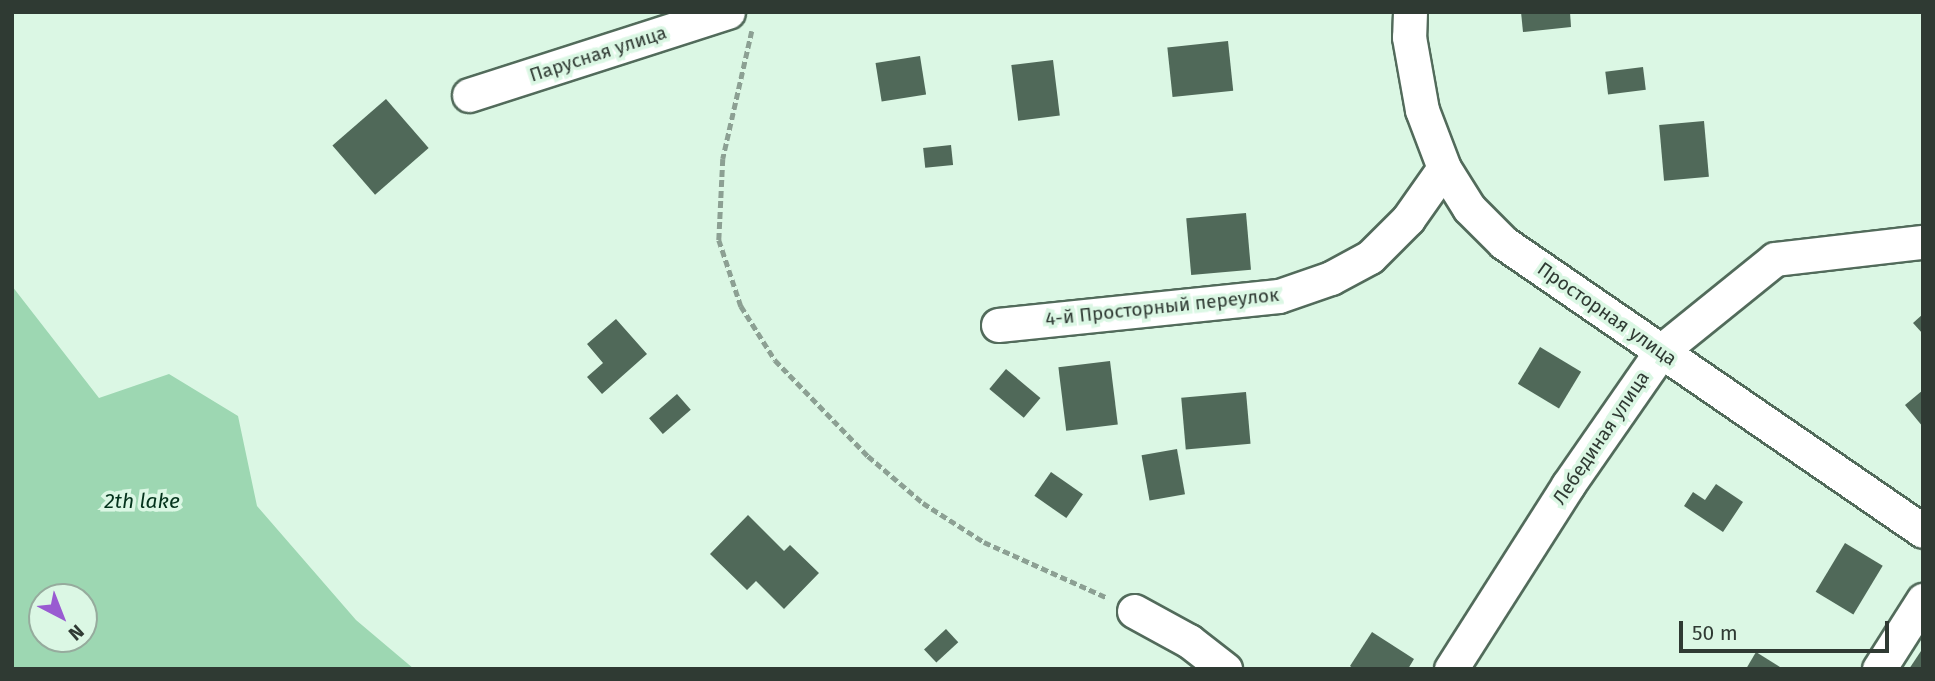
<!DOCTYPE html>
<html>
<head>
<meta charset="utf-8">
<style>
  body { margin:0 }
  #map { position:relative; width:1935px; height:681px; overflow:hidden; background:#dbf7e4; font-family:"Fira Sans",sans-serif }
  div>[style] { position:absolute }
  .water>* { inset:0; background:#9dd7b2 }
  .building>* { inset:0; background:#506959; transform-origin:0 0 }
  .path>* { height:4.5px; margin-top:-2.25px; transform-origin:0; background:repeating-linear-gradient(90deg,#8ca093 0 7px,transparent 0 10.5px) }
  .roads { filter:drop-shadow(2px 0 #526b5b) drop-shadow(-2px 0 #526b5b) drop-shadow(0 2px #526b5b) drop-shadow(0 -2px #526b5b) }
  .minor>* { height:33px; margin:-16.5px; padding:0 16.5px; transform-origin:16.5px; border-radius:16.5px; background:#fff }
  span { translate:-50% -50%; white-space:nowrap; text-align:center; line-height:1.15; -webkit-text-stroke:7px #dbf7e4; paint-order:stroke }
  .street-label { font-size:19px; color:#2f3a33 }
  .water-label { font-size:21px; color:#04331c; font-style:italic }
  .frame { position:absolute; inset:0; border:14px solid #2f3a33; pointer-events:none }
  .north { position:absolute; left:28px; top:583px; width:70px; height:70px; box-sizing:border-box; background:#dbf7e4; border:2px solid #96ab9d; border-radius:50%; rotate:138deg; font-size:19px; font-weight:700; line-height:28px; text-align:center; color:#2f3a33 }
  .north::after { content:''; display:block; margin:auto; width:24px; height:32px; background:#995bd1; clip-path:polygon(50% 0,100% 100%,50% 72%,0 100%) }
  .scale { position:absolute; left:1679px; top:621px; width:210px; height:32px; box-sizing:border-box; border:4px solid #2f3a33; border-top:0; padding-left:9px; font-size:21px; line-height:24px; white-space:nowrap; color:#2f3a33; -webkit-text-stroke:5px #dbf7e4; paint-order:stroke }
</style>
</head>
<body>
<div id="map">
  <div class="water">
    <div style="clip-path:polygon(evenodd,12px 286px,99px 398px,169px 374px,238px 416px,257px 506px,356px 620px,414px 669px,12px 669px,12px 286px,42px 597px,84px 597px,84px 639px,42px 639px,42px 597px)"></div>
  </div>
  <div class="building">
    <div style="clip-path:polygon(1521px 12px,1570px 12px,1571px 27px,1523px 32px)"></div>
    <div style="left:1228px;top:41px;width:50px;height:61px;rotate:84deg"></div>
    <div style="left:920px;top:56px;width:39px;height:45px;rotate:81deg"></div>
    <div style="left:1053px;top:60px;width:56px;height:42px;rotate:83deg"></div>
    <div style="left:1643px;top:67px;width:23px;height:38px;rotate:83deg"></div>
    <div style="left:386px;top:99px;width:65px;height:71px;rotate:49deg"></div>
    <div style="left:1704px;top:121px;width:56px;height:45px;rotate:85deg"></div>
    <div style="left:951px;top:145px;width:20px;height:28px;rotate:84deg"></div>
    <div style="left:1246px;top:213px;width:57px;height:60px;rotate:85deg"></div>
    <div style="clip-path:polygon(1923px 314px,1923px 334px,1913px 323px)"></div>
    <div style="clip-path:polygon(616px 319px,647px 354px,602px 394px,587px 377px,603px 363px,587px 344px)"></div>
    <div style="left:1540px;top:347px;width:48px;height:43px;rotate:31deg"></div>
    <div style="left:1110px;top:361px;width:64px;height:52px;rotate:83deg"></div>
    <div style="left:1006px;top:369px;width:45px;height:26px;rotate:40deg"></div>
    <div style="clip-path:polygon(1923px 390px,1923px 427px,1905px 405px)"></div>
    <div style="left:1246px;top:392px;width:52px;height:65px;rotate:85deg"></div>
    <div style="left:677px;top:394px;width:21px;height:37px;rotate:49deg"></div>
    <div style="left:1177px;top:449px;width:46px;height:36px;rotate:80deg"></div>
    <div style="left:1051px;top:472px;width:39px;height:29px;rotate:35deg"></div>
    <div style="clip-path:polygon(1716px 484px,1743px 502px,1723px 532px,1684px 506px,1693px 492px,1705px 500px)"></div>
    <div style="clip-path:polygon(748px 515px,784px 551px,790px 545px,819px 573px,784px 609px,756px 581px,747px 590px,710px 554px)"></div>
    <div style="left:1845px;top:543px;width:44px;height:57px;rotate:31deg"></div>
    <div style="left:946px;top:629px;width:18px;height:30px;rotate:47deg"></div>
    <div style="clip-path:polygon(1372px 632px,1414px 659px,1408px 669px,1354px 669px,1350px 666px)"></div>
    <div style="clip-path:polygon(1923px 648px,1923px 669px,1909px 669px)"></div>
    <div style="clip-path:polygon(1756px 652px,1783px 669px,1746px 669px)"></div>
  </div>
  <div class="path">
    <div style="left:752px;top:31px;width:131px;rotate:102.8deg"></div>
    <div style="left:723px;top:159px;width:81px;rotate:92.8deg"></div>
    <div style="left:719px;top:240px;width:70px;rotate:71.6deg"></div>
    <div style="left:741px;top:306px;width:64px;rotate:57.8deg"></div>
    <div style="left:775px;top:360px;width:134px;rotate:45.9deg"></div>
    <div style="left:868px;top:456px;width:72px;rotate:40.5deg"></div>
    <div style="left:923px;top:503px;width:72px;rotate:32.6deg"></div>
    <div style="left:984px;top:542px;width:136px;rotate:24.3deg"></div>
  </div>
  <div class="roads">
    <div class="minor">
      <div style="left:1410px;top:12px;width:25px;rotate:92deg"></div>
      <div style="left:1409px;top:37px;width:74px;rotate:79.9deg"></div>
      <div style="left:1422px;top:110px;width:62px;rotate:69.2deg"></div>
      <div style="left:1444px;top:168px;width:47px;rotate:58deg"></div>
      <div style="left:1469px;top:208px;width:49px;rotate:45deg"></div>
      <div style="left:1504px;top:243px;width:508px;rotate:34.5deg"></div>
      <div style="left:469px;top:95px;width:272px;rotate:-17.8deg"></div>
      <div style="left:998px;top:325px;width:282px;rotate:-5.9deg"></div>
      <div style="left:1279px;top:296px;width:55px;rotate:-19.1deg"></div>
      <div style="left:1331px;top:278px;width:44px;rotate:-28.3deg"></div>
      <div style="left:1370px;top:257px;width:54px;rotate:-45deg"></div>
      <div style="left:1408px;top:219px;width:62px;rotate:-54.8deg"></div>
      <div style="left:1134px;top:611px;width:63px;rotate:28.6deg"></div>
      <div style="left:1189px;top:641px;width:46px;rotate:37.9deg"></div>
      <div style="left:1451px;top:669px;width:218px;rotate:-57.5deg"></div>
      <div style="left:1568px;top:485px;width:163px;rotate:-55.2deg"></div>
      <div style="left:1661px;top:351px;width:146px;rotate:-38.9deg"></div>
      <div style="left:1775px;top:259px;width:149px;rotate:-6.6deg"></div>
      <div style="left:1879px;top:669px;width:82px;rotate:-57.5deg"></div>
    </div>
  </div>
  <div class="street-label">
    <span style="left:598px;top:54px;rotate:-18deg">Парусная улица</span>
    <span style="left:1162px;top:307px;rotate:-6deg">4-й Просторный переулок</span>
    <span style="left:1607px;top:314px;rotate:35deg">Просторная улица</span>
    <span style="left:1601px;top:438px;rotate:-56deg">Лебединая улица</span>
  </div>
  <div class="water-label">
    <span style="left:142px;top:501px">2th lake</span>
  </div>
  <div class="frame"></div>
  <div class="north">N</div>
  <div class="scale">50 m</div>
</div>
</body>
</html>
